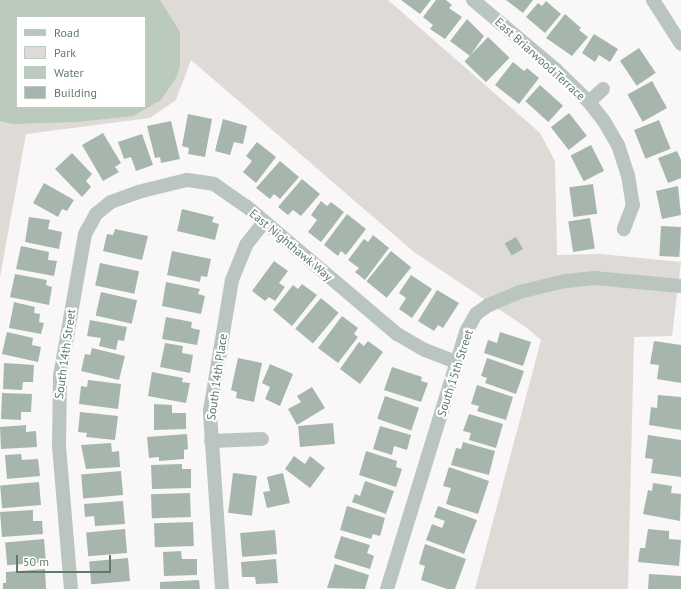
<!DOCTYPE html>
<html>
<head>
<meta charset="utf-8">
<style>
  body { margin:0 }
  #map { position:relative; width:681px; height:589px; overflow:hidden; background:#f9f7f7; font-family:"PT Sans",sans-serif }
  div>[style] { position:absolute }
  .green>* { inset:0; background:#dedbd6 }
  .water>* { inset:0; background:#bacabd }
  .building>* { inset:0; background:#a7b6ad; transform-origin:0 0 }
  .minor>* { height:14px; margin:-7px; padding:0 7px; transform-origin:7px; border-radius:7px; background:#bbc5bf }
  span { translate:-50% -50%; white-space:nowrap; text-align:center; line-height:1.15; -webkit-text-stroke:4px #fff; paint-order:stroke }
  .street-label { font-size:12px; color:#607b6b }
  .legend { position:absolute; left:16px; top:16px; width:130px; height:92px; box-sizing:border-box; background:#fff; border:1px solid #bfcac4; margin:0; padding:5px 7px; list-style:none; font-size:12px; color:#607b6b }
  .legend li { display:flex; align-items:center; gap:8px; height:20px }
  .legend b { width:20px; border:1px solid #bfcac4 }
  .scale { position:absolute; left:16px; top:555px; width:95px; height:18px; box-sizing:border-box; border:2px solid #607b6b; border-top:0; padding-left:5px; font-size:12px; line-height:14px; white-space:nowrap; color:#607b6b; -webkit-text-stroke:3px #fff; paint-order:stroke }
</style>
</head>
<body>
<div id="map">
  <div class="green">
    <div style="clip-path:polygon(evenodd,0 0,388px 0,540px 133px,555px 161px,557px 255px,601px 254px,681px 262px,672px 336px,634px 337px,628px 589px,475px 589px,541px 340px,527px 328px,414px 252px,191px 60px,176px 100px,150px 118px,26px 134px,0 277px,0 0,17px 17px,145px 17px,145px 107px,17px 107px,17px 17px)"></div>
  </div>
  <div class="water">
    <div style="clip-path:polygon(evenodd,0 0,160px 0,180px 32px,180px 67px,176px 78px,161px 100px,133px 116px,77px 122px,13px 124px,0 121px,0 0,17px 17px,145px 17px,145px 107px,17px 107px,17px 17px)"></div>
  </div>
  <div class="building">
    <div style="clip-path:polygon(401px 0,431px 0,420px 14px)"></div>
    <div style="clip-path:polygon(436px 0,446px 0,452px 5px,449px 8px,462px 17px,445px 39px,430px 29px,433px 25px,423px 17px)"></div>
    <div style="clip-path:polygon(506px 0,533px 0,523px 13px)"></div>
    <div style="clip-path:polygon(546px 1px,561px 14px,545px 33px,526px 17px,538px 3px,542px 6px)"></div>
    <div style="clip-path:polygon(565px 14px,581px 28px,579px 30px,588px 37px,572px 56px,546px 38px)"></div>
    <div style="clip-path:polygon(467px 19px,484px 36px,470px 56px,450px 41px)"></div>
    <div style="clip-path:polygon(594px 34px,618px 49px,610px 62px,599px 55px,595px 62px,582px 53px)"></div>
    <div style="left:488px;top:37px;width:30px;height:34px;rotate:44deg"></div>
    <div style="left:639px;top:48px;width:30px;height:23px;rotate:56deg"></div>
    <div style="clip-path:polygon(513px 62px,524px 71px,527px 68px,539px 78px,519px 104px,495px 85px)"></div>
    <div style="left:652px;top:81px;width:31px;height:28px;rotate:61deg"></div>
    <div style="left:540px;top:85px;width:31px;height:22px;rotate:42deg"></div>
    <div style="left:569px;top:113px;width:29px;height:23px;rotate:52deg"></div>
    <div style="clip-path:polygon(188px 114px,212px 119px,205px 157px,188px 154px,189px 148px,182px 146px)"></div>
    <div style="clip-path:polygon(223px 119px,247px 126px,243px 144px,234px 142px,230px 155px,215px 151px)"></div>
    <div style="left:659px;top:120px;width:31px;height:27px;rotate:68deg"></div>
    <div style="clip-path:polygon(171px 121px,180px 159px,161px 163px,160px 157px,155px 158px,147px 126px)"></div>
    <div style="clip-path:polygon(103px 133px,121px 163px,115px 167px,119px 172px,103px 181px,82px 145px)"></div>
    <div style="clip-path:polygon(142px 134px,153px 165px,136px 171px,131px 157px,124px 159px,118px 142px)"></div>
    <div style="clip-path:polygon(257px 142px,276px 157px,256px 183px,243px 172px,252px 161px,246px 156px)"></div>
    <div style="left:591px;top:145px;width:29px;height:23px;rotate:63deg"></div>
    <div style="clip-path:polygon(677px 151px,681px 160px,681px 178px,668px 183px,658px 158px)"></div>
    <div style="clip-path:polygon(72px 153px,92px 174px,86px 181px,91px 187px,82px 197px,55px 169px)"></div>
    <div style="clip-path:polygon(280px 161px,299px 177px,280px 199px,274px 194px,270px 199px,256px 188px)"></div>
    <div style="clip-path:polygon(302px 179px,320px 194px,301px 216px,293px 210px,288px 215px,278px 207px)"></div>
    <div style="clip-path:polygon(44px 183px,74px 200px,67px 211px,62px 209px,58px 217px,33px 203px)"></div>
    <div style="left:593px;top:184px;width:30px;height:24px;rotate:82deg"></div>
    <div style="clip-path:polygon(678px 186px,681px 215px,662px 219px,656px 191px)"></div>
    <div style="clip-path:polygon(321px 201px,327px 206px,331px 202px,344px 212px,321px 242px,308px 232px,317px 220px,311px 215px)"></div>
    <div style="clip-path:polygon(182px 209px,214px 217px,212px 222px,219px 224px,215px 240px,177px 231px)"></div>
    <div style="clip-path:polygon(347px 214px,366px 229px,346px 255px,341px 251px,338px 256px,324px 245px)"></div>
    <div style="clip-path:polygon(29px 217px,50px 220px,48px 229px,62px 232px,59px 249px,25px 242px)"></div>
    <div style="left:590px;top:218px;width:31px;height:22px;rotate:81deg"></div>
    <div style="left:661px;top:226px;width:20px;height:30px;rotate:3deg"></div>
    <div style="clip-path:polygon(115px 229px,148px 236px,142px 260px,103px 251px,107px 234px,113px 235px)"></div>
    <div style="clip-path:polygon(373px 235px,389px 248px,365px 280px,355px 272px,359px 268px,348px 260px,364px 239px,368px 242px)"></div>
    <div style="left:516px;top:237px;width:14px;height:13px;rotate:60deg"></div>
    <div style="clip-path:polygon(21px 246px,49px 252px,48px 260px,57px 261px,54px 276px,16px 269px)"></div>
    <div style="clip-path:polygon(172px 251px,211px 259px,207px 277px,201px 276px,200px 282px,167px 275px)"></div>
    <div style="left:391px;top:251px;width:26px;height:39px;rotate:39deg"></div>
    <div style="clip-path:polygon(274px 261px,288px 271px,279px 283px,285px 287px,275px 301px,269px 297px,265px 301px,252px 291px)"></div>
    <div style="left:100px;top:263px;width:40px;height:23px;rotate:12deg"></div>
    <div style="clip-path:polygon(15px 274px,47px 280px,46px 285px,52px 287px,49px 305px,10px 297px)"></div>
    <div style="clip-path:polygon(411px 275px,432px 289px,412px 318px,399px 309px,406px 298px,399px 293px)"></div>
    <div style="clip-path:polygon(166px 282px,200px 289px,198px 294px,205px 296px,201px 314px,162px 306px)"></div>
    <div style="clip-path:polygon(302px 284px,317px 295px,292px 326px,273px 310px,293px 285px,298px 289px)"></div>
    <div style="clip-path:polygon(437px 290px,459px 303px,443px 328px,438px 325px,434px 331px,418px 321px)"></div>
    <div style="left:101px;top:292px;width:37px;height:24px;rotate:13deg"></div>
    <div style="left:321px;top:298px;width:23px;height:40px;rotate:40deg"></div>
    <div style="clip-path:polygon(14px 302px,35px 307px,34px 313px,40px 314px,39px 322px,44px 323px,41px 334px,9px 328px)"></div>
    <div style="clip-path:polygon(342px 316px,358px 328px,354px 334px,358px 337px,338px 363px,318px 348px)"></div>
    <div style="clip-path:polygon(166px 317px,192px 322px,191px 328px,200px 330px,197px 345px,162px 339px)"></div>
    <div style="clip-path:polygon(90px 320px,127px 327px,124px 341px,118px 340px,116px 350px,99px 346px,101px 338px,87px 336px)"></div>
    <div style="clip-path:polygon(7px 332px,33px 338px,32px 345px,41px 347px,38px 362px,2px 354px)"></div>
    <div style="clip-path:polygon(500px 332px,531px 342px,523px 366px,484px 353px,488px 340px,497px 343px)"></div>
    <div style="clip-path:polygon(368px 341px,383px 352px,360px 384px,340px 369px,359px 342px,364px 346px)"></div>
    <div style="clip-path:polygon(654px 341px,681px 345px,681px 383px,657px 379px,659px 365px,650px 364px)"></div>
    <div style="clip-path:polygon(165px 343px,183px 346px,182px 353px,193px 355px,190px 373px,160px 367px)"></div>
    <div style="clip-path:polygon(92px 348px,125px 356px,119px 380px,81px 371px,85px 354px,90px 355px)"></div>
    <div style="clip-path:polygon(238px 358px,262px 363px,254px 402px,236px 398px,237px 392px,231px 390px)"></div>
    <div style="clip-path:polygon(487px 358px,524px 371px,516px 394px,485px 383px,487px 378px,481px 376px)"></div>
    <div style="clip-path:polygon(4px 363px,34px 365px,33px 382px,23px 382px,22px 390px,3px 389px)"></div>
    <div style="clip-path:polygon(270px 364px,293px 374px,280px 406px,265px 399px,270px 387px,262px 383px)"></div>
    <div style="clip-path:polygon(392px 367px,422px 377px,421px 381px,428px 383px,421px 402px,384px 390px)"></div>
    <div style="clip-path:polygon(152px 372px,183px 378px,182px 382px,190px 383px,186px 403px,148px 396px)"></div>
    <div style="clip-path:polygon(88px 380px,121px 384px,118px 409px,79px 404px,81px 386px,87px 387px)"></div>
    <div style="clip-path:polygon(477px 385px,513px 397px,506px 420px,477px 411px,479px 406px,471px 404px)"></div>
    <div style="clip-path:polygon(312px 387px,325px 408px,297px 425px,288px 409px,301px 402px,297px 396px)"></div>
    <div style="clip-path:polygon(2px 393px,32px 394px,31px 412px,21px 412px,21px 420px,1px 419px)"></div>
    <div style="clip-path:polygon(658px 395px,681px 397px,681px 430px,649px 425px,651px 407px,657px 408px)"></div>
    <div style="left:385px;top:396px;width:36px;height:24px;rotate:19deg"></div>
    <div style="clip-path:polygon(154px 404px,172px 405px,172px 413px,186px 413px,186px 429px,154px 430px)"></div>
    <div style="clip-path:polygon(80px 412px,118px 416px,115px 440px,86px 437px,87px 433px,78px 432px)"></div>
    <div style="clip-path:polygon(469px 414px,503px 424px,496px 448px,469px 440px,471px 433px,463px 431px)"></div>
    <div style="left:333px;top:423px;width:21px;height:35px;rotate:85deg"></div>
    <div style="clip-path:polygon(26px 425px,26px 432px,36px 431px,37px 447px,1px 449px,0 427px)"></div>
    <div style="clip-path:polygon(380px 426px,411px 435px,407px 450px,394px 446px,392px 455px,373px 449px)"></div>
    <div style="clip-path:polygon(187px 434px,188px 449px,184px 450px,184px 459px,159px 461px,159px 457px,149px 458px,147px 437px)"></div>
    <div style="clip-path:polygon(648px 435px,681px 440px,681px 477px,651px 473px,653px 459px,645px 458px)"></div>
    <div style="clip-path:polygon(463px 442px,495px 451px,489px 475px,451px 465px,456px 448px,461px 449px)"></div>
    <div style="clip-path:polygon(111px 443px,112px 452px,119px 451px,120px 467px,86px 469px,81px 445px)"></div>
    <div style="clip-path:polygon(366px 451px,397px 461px,396px 467px,402px 469px,396px 487px,359px 475px)"></div>
    <div style="clip-path:polygon(21px 454px,22px 460px,38px 459px,40px 476px,7px 479px,5px 455px)"></div>
    <div style="clip-path:polygon(294px 456px,305px 464px,310px 456px,325px 468px,310px 488px,285px 469px)"></div>
    <div style="clip-path:polygon(182px 464px,182px 469px,191px 469px,191px 488px,152px 489px,151px 465px)"></div>
    <div style="clip-path:polygon(449px 467px,489px 481px,478px 514px,446px 504px,451px 488px,443px 486px)"></div>
    <div style="left:121px;top:471px;width:24px;height:40px;rotate:85deg"></div>
    <div style="left:233px;top:473px;width:24px;height:40px;rotate:7deg"></div>
    <div style="clip-path:polygon(283px 473px,290px 503px,267px 508px,263px 492px,270px 491px,267px 477px)"></div>
    <div style="clip-path:polygon(365px 481px,394px 491px,386px 514px,352px 502px,355px 494px,360px 496px)"></div>
    <div style="left:39px;top:482px;width:23px;height:39px;rotate:85deg"></div>
    <div style="clip-path:polygon(653px 483px,672px 486px,671px 493px,681px 494px,680px 521px,643px 514px,648px 490px,652px 491px)"></div>
    <div style="left:190px;top:493px;width:24px;height:39px;rotate:88deg"></div>
    <div style="clip-path:polygon(123px 501px,125px 524px,95px 526px,94px 516px,85px 517px,84px 504px)"></div>
    <div style="clip-path:polygon(347px 506px,385px 518px,380px 536px,373px 534px,371px 539px,340px 530px)"></div>
    <div style="clip-path:polygon(438px 506px,477px 520px,464px 554px,426px 540px,432px 524px,442px 528px,445px 521px,434px 517px)"></div>
    <div style="clip-path:polygon(33px 510px,33px 521px,42px 521px,43px 534px,2px 537px,0 512px)"></div>
    <div style="left:193px;top:522px;width:24px;height:39px;rotate:88deg"></div>
    <div style="left:125px;top:529px;width:24px;height:39px;rotate:85deg"></div>
    <div style="clip-path:polygon(648px 529px,669px 531px,669px 539px,681px 540px,679px 566px,638px 562px,640px 548px,645px 548px)"></div>
    <div style="left:275px;top:530px;width:24px;height:35px;rotate:85deg"></div>
    <div style="clip-path:polygon(341px 536px,370px 545px,367px 553px,374px 556px,370px 569px,334px 558px)"></div>
    <div style="left:44px;top:539px;width:23px;height:39px;rotate:85deg"></div>
    <div style="clip-path:polygon(425px 544px,466px 559px,455px 589px,447px 589px,421px 580px,425px 566px,419px 564px)"></div>
    <div style="clip-path:polygon(181px 551px,182px 559px,197px 559px,197px 575px,164px 576px,163px 552px)"></div>
    <div style="left:128px;top:558px;width:23px;height:39px;rotate:85deg"></div>
    <div style="clip-path:polygon(276px 559px,278px 583px,256px 584px,255px 577px,242px 577px,241px 562px)"></div>
    <div style="clip-path:polygon(335px 564px,369px 575px,365px 589px,327px 588px)"></div>
    <div style="clip-path:polygon(45px 569px,46px 589px,3px 589px,3px 583px,6px 583px,6px 572px)"></div>
    <div style="clip-path:polygon(649px 574px,681px 576px,681px 589px,648px 589px)"></div>
    <div style="clip-path:polygon(199px 580px,200px 589px,160px 589px,160px 582px)"></div>
  </div>
  <div class="minor">
    <div style="left:473px;top:0;width:109px;rotate:40.1deg"></div>
    <div style="left:556px;top:70px;width:46px;rotate:44.1deg"></div>
    <div style="left:589px;top:102px;width:24px;rotate:52deg"></div>
    <div style="left:604px;top:121px;width:28px;rotate:60deg"></div>
    <div style="left:618px;top:145px;width:32px;rotate:72deg"></div>
    <div style="left:628px;top:175px;width:30px;rotate:81deg"></div>
    <div style="left:633px;top:205px;width:26px;rotate:111deg"></div>
    <div style="left:653px;top:0;width:52px;rotate:57.5deg"></div>
    <div style="left:589px;top:102px;width:19px;rotate:-43deg"></div>
    <div style="left:211px;top:441px;width:51px;rotate:-2.2deg"></div>
    <div style="left:71px;top:589px;width:143px;rotate:-94.8deg"></div>
    <div style="left:59px;top:447px;width:71px;rotate:-89.2deg"></div>
    <div style="left:60px;top:376px;width:144px;rotate:-80deg"></div>
    <div style="left:85px;top:234px;width:23px;rotate:-61deg"></div>
    <div style="left:96px;top:214px;width:19px;rotate:-39deg"></div>
    <div style="left:111px;top:202px;width:29px;rotate:-20deg"></div>
    <div style="left:138px;top:192px;width:50px;rotate:-13.8deg"></div>
    <div style="left:187px;top:180px;width:27px;rotate:8deg"></div>
    <div style="left:214px;top:184px;width:39px;rotate:35deg"></div>
    <div style="left:246px;top:206px;width:198px;rotate:40.3deg"></div>
    <div style="left:397px;top:334px;width:32px;rotate:30deg"></div>
    <div style="left:425px;top:350px;width:34px;rotate:21deg"></div>
    <div style="left:222px;top:589px;width:178px;rotate:-93.9deg"></div>
    <div style="left:210px;top:411px;width:133px;rotate:-80.5deg"></div>
    <div style="left:232px;top:280px;width:38px;rotate:-68deg"></div>
    <div style="left:246px;top:245px;width:29px;rotate:-52deg"></div>
    <div style="left:387px;top:589px;width:269px;rotate:-72.9deg"></div>
    <div style="left:466px;top:332px;width:21px;rotate:-61deg"></div>
    <div style="left:476px;top:314px;width:16px;rotate:-35deg"></div>
    <div style="left:489px;top:305px;width:33px;rotate:-23deg"></div>
    <div style="left:519px;top:292px;width:48px;rotate:-13.2deg"></div>
    <div style="left:566px;top:281px;width:28px;rotate:-6deg"></div>
    <div style="left:594px;top:278px;width:87px;rotate:5.3deg"></div>
  </div>
  <div class="street-label">
    <span style="left:540px;top:59px;rotate:42deg">East Briarwood Terrace</span>
    <span style="left:291px;top:245px;rotate:40deg">East Nighthawk Way</span>
    <span style="left:65px;top:354px;rotate:-82deg">South 14th Street</span>
    <span style="left:455px;top:373px;rotate:-72deg">South 15th Street</span>
    <span style="left:217px;top:377px;rotate:-82deg">South 14th Place</span>
  </div>
  <ul class="legend">
  <li><b style="height:5px;background:#bbc5bf"></b>Road</li>
  <li><b style="height:11px;background:#dedbd6"></b>Park</li>
  <li><b style="height:11px;background:#bacabd"></b>Water</li>
  <li><b style="height:11px;background:#a7b6ad"></b>Building</li>
  </ul>
  <div class="scale">50 m</div>
</div>
</body>
</html>
